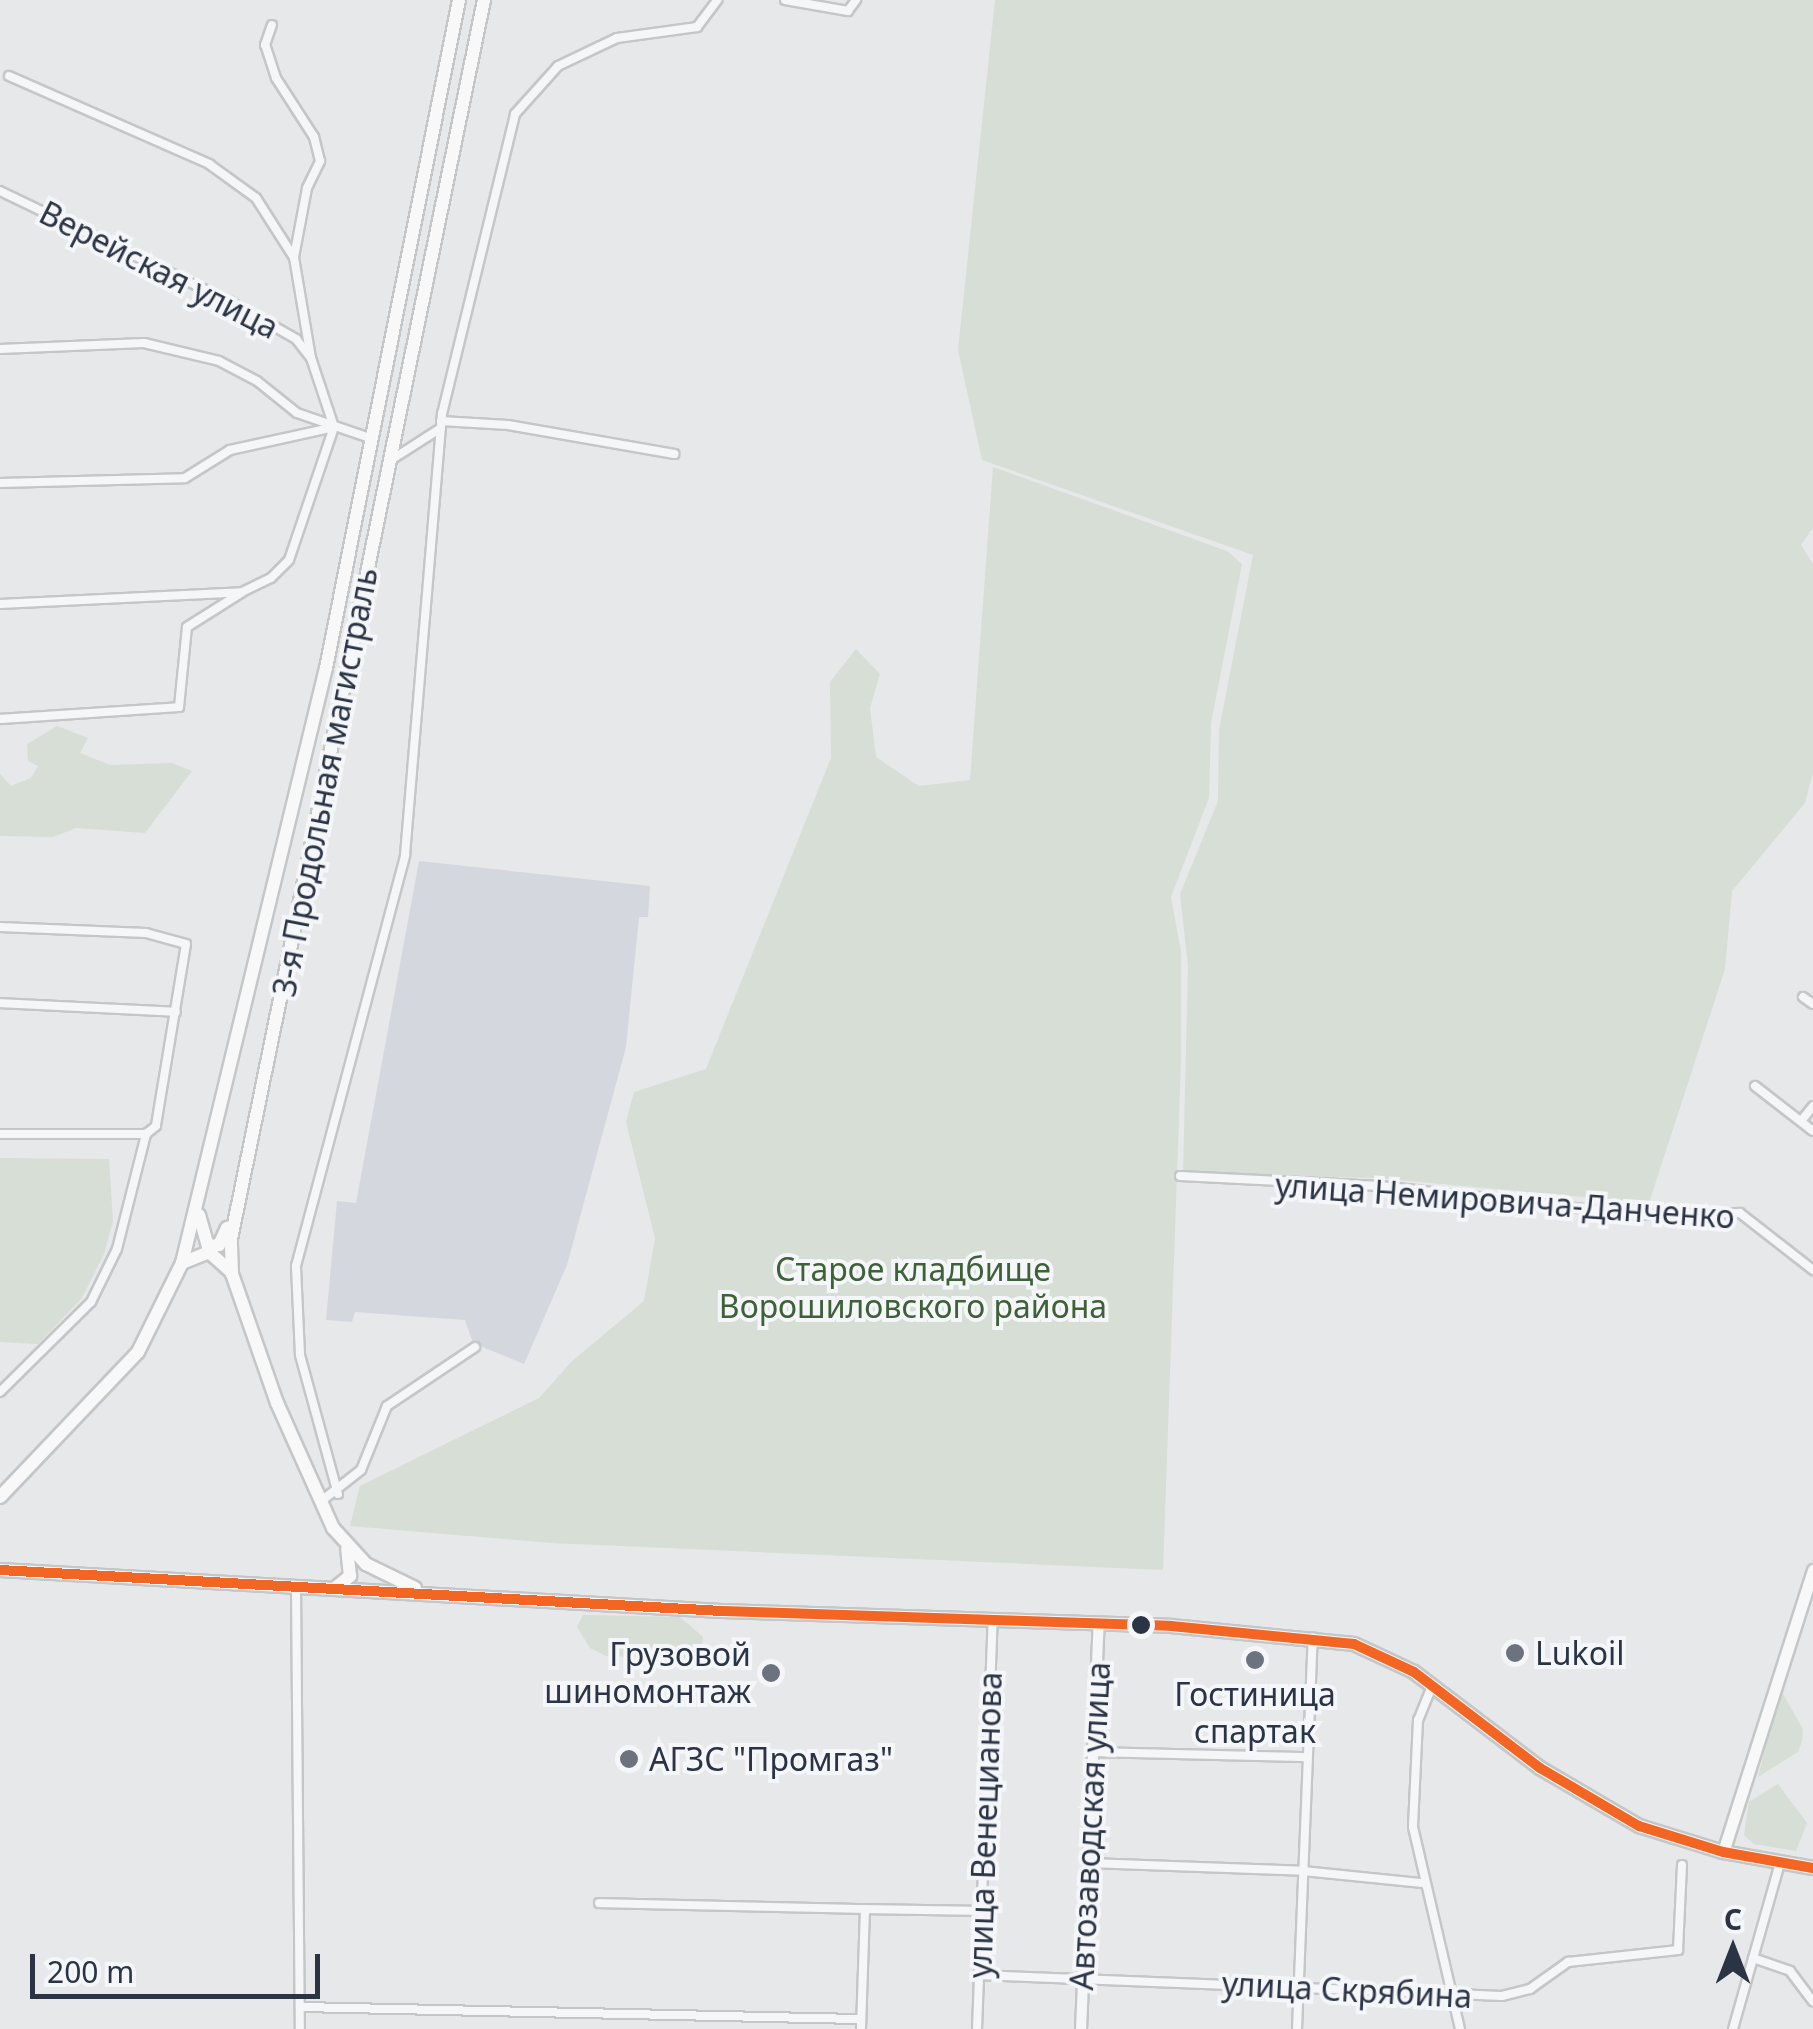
<!DOCTYPE html>
<html>
<head>
<meta charset="utf-8">
<style>
  body { margin:0 }
  #map { position:relative; width:1813px; height:2029px; overflow:hidden; background:#e6e8ea; font-family:"Noto Sans",sans-serif }
  div>[style] { position:absolute }
  .built>* { inset:0; background:#d4d7dd }
  .green>* { inset:0; background:#d6ded6 }
  .roads { filter:drop-shadow(2px 0 #c4c6c8) drop-shadow(-2px 0 #c4c6c8) drop-shadow(0 2px #c4c6c8) drop-shadow(0 -2px #c4c6c8) }
  .minor>* { height:8px; margin:-4px; padding:0 4px; transform-origin:4px; border-radius:4px; background:#f5f6f7 }
  .tertiary>* { height:10px; margin:-5px; padding:0 5px; transform-origin:5px; border-radius:5px; background:#f5f6f7 }
  .secondary>* { height:11px; margin:-5.5px; padding:0 5.5px; transform-origin:5.5px; border-radius:5.5px; background:#f8f8f8 }
  .trunk>* { height:12px; margin:-6px; padding:0 6px; transform-origin:6px; border-radius:6px; background:#f8f8f8 }
  .bus-1>* { height:10px; margin:-5px; padding:0 5px; transform-origin:5px; border-radius:5px; background:#f26522 }
  .dots>* { width:28px; height:28px; translate:-50% -50%; box-sizing:border-box; border:5px solid #f4f6f9; border-radius:50% }
  span { translate:-50% -50%; white-space:nowrap; text-align:center; line-height:1.15; -webkit-text-stroke:8px #f4f6f9; paint-order:stroke }
  .street-label { font-size:32px; color:#2b3445 }
  .park-label { font-size:32px; color:#3f6138 }
  .poi-label { font-size:32px; color:#2b3445 }
  .left { translate:0 -50%; text-align:left }
  .right { translate:-100% -50%; text-align:right }
  .north { position:absolute; left:1683px; top:1899px; width:100px; height:100px; -webkit-text-stroke:8px #f4f6f9; paint-order:stroke; rotate:0deg; font-size:28px; font-weight:700; line-height:40px; text-align:center; color:#2b3445 }
  .north::after { content:''; display:block; margin:auto; width:35px; height:45px; background:#2b3445; clip-path:polygon(50% 0,100% 100%,50% 72%,0 100%) }
  .scale { position:absolute; left:30px; top:1954px; width:290px; height:45px; box-sizing:border-box; border:5px solid #2b3445; border-top:0; padding-left:12px; font-size:30px; line-height:35px; white-space:nowrap; color:#2b3445; -webkit-text-stroke:8px #f4f6f9; paint-order:stroke }
</style>
</head>
<body>
<div id="map">
  <div class="built">
    <div style="clip-path:polygon(419px 861px,650px 886px,648px 917px,639px 917px,626px 1047px,567px 1265px,524px 1364px,473px 1343px,465px 1320px,355px 1312px,352px 1322px,326px 1320px,337px 1201px,356px 1203px)"></div>
  </div>
  <div class="green">
    <div style="clip-path:polygon(995px 0,1813px 0,1813px 528px,1801px 545px,1813px 564px,1813px 773px,1805px 803px,1732px 891px,1725px 969px,1649px 1203px,1377px 1178px,1183px 1174px,1188px 966px,1180px 894px,1218px 801px,1219px 730px,1253px 555px,982px 460px,958px 350px)"></div>
    <div style="clip-path:polygon(993px 467px,1227px 551px,1242px 564px,1211px 723px,1209px 798px,1171px 897px,1181px 952px,1181px 1061px,1163px 1570px,552px 1543px,350px 1526px,360px 1486px,539px 1398px,572px 1361px,644px 1301px,655px 1238px,626px 1122px,634px 1092px,706px 1069px,831px 758px,830px 682px,856px 649px,880px 674px,870px 708px,876px 757px,919px 786px,970px 780px)"></div>
    <div style="clip-path:polygon(57px 726px,88px 738px,80px 753px,110px 765px,172px 763px,192px 771px,145px 833px,76px 828px,53px 837px,0 836px,0 774px,11px 786px,31px 778px,38px 766px,28px 761px,27px 744px)"></div>
    <div style="clip-path:polygon(0 1158px,109px 1159px,113px 1221px,104px 1254px,82px 1298px,38px 1344px,0 1342px)"></div>
    <div style="clip-path:polygon(583px 1615px,680px 1617px,703px 1637px,700px 1659px,606px 1656px,590px 1648px,577px 1627px)"></div>
    <div style="clip-path:polygon(1780px 1689px,1803px 1729px,1802px 1741px,1798px 1752px,1758px 1777px)"></div>
    <div style="clip-path:polygon(1778px 1784px,1807px 1823px,1796px 1851px,1754px 1844px,1744px 1835px,1749px 1802px)"></div>
  </div>
  <div class="roads">
    <div class="minor">
      <div style="left:785px;top:0;width:64px;rotate:9.9deg"></div>
      <div style="left:848px;top:11px;width:14px;rotate:-54deg"></div>
      <div style="left:9px;top:76px;width:219px;rotate:23.7deg"></div>
      <div style="left:209px;top:164px;width:58px;rotate:35.9deg"></div>
      <div style="left:256px;top:198px;width:69px;rotate:57.5deg"></div>
      <div style="left:0;top:191px;width:256px;rotate:25.7deg"></div>
      <div style="left:231px;top:302px;width:75px;rotate:29.6deg"></div>
      <div style="left:296px;top:339px;width:24px;rotate:52deg"></div>
      <div style="left:0;top:349px;width:144px;rotate:-2.4deg"></div>
      <div style="left:144px;top:343px;width:77px;rotate:13.5deg"></div>
      <div style="left:219px;top:361px;width:43px;rotate:27.8deg"></div>
      <div style="left:257px;top:381px;width:51px;rotate:38.7deg"></div>
      <div style="left:297px;top:413px;width:77px;rotate:18.9deg"></div>
      <div style="left:441px;top:421px;width:67px;rotate:3.4deg"></div>
      <div style="left:508px;top:425px;width:169px;rotate:9.9deg"></div>
      <div style="left:391px;top:460px;width:59px;rotate:-32.6deg"></div>
      <div style="left:0;top:483px;width:185px;rotate:-1.5deg"></div>
      <div style="left:185px;top:478px;width:53px;rotate:-31.9deg"></div>
      <div style="left:230px;top:450px;width:102px;rotate:-12.4deg"></div>
      <div style="left:0;top:604px;width:242px;rotate:-2.8deg"></div>
      <div style="left:242px;top:592px;width:32px;rotate:-26deg"></div>
      <div style="left:271px;top:578px;width:25px;rotate:-45deg"></div>
      <div style="left:289px;top:560px;width:140px;rotate:-71.3deg"></div>
      <div style="left:334px;top:427px;width:73px;rotate:-108.4deg"></div>
      <div style="left:311px;top:358px;width:102px;rotate:-99.6deg"></div>
      <div style="left:294px;top:257px;width:70px;rotate:-79.3deg"></div>
      <div style="left:307px;top:188px;width:30px;rotate:-64deg"></div>
      <div style="left:320px;top:161px;width:25px;rotate:-104deg"></div>
      <div style="left:314px;top:137px;width:70px;rotate:-122.8deg"></div>
      <div style="left:276px;top:78px;width:35px;rotate:-108deg"></div>
      <div style="left:265px;top:45px;width:21px;rotate:-71deg"></div>
      <div style="left:0;top:719px;width:179px;rotate:-3.8deg"></div>
      <div style="left:179px;top:707px;width:80px;rotate:-84.3deg"></div>
      <div style="left:187px;top:627px;width:64px;rotate:-32.2deg"></div>
      <div style="left:0;top:927px;width:146px;rotate:2.4deg"></div>
      <div style="left:146px;top:933px;width:41px;rotate:15.4deg"></div>
      <div style="left:186px;top:944px;width:184px;rotate:99.4deg"></div>
      <div style="left:156px;top:1126px;width:13px;rotate:141deg"></div>
      <div style="left:146px;top:1134px;width:146px;rotate:180deg"></div>
      <div style="left:1803px;top:997px;width:12px;rotate:35deg"></div>
      <div style="left:0;top:1003px;width:176px;rotate:2.9deg"></div>
      <div style="left:1755px;top:1086px;width:73px;rotate:37.8deg"></div>
      <div style="left:1801px;top:1121px;width:19px;rotate:-51deg"></div>
      <div style="left:1180px;top:1176px;width:200px;rotate:2.9deg"></div>
      <div style="left:1380px;top:1186px;width:259px;rotate:6.4deg"></div>
      <div style="left:1637px;top:1215px;width:103px;rotate:-1.1deg"></div>
      <div style="left:1740px;top:1213px;width:93px;rotate:38deg"></div>
      <div style="left:0;top:1392px;width:128px;rotate:-44.7deg"></div>
      <div style="left:91px;top:1302px;width:59px;rotate:-63.9deg"></div>
      <div style="left:117px;top:1249px;width:119px;rotate:-75.8deg"></div>
      <div style="left:338px;top:1494px;width:144px;rotate:-105.3deg"></div>
      <div style="left:300px;top:1355px;width:89px;rotate:-92.6deg"></div>
      <div style="left:296px;top:1266px;width:425px;rotate:-75.1deg"></div>
      <div style="left:405px;top:855px;width:443px;rotate:-85.2deg"></div>
      <div style="left:442px;top:414px;width:309px;rotate:-76.3deg"></div>
      <div style="left:515px;top:114px;width:64px;rotate:-48.1deg"></div>
      <div style="left:558px;top:66px;width:65px;rotate:-25.4deg"></div>
      <div style="left:617px;top:38px;width:81px;rotate:-7.8deg"></div>
      <div style="left:697px;top:27px;width:34px;rotate:-53deg"></div>
      <div style="left:320px;top:1502px;width:52px;rotate:-38deg"></div>
      <div style="left:361px;top:1470px;width:69px;rotate:-67.9deg"></div>
      <div style="left:387px;top:1406px;width:106px;rotate:-33.8deg"></div>
      <div style="left:296px;top:1588px;width:441px;rotate:89.5deg"></div>
      <div style="left:1432px;top:1686px;width:37px;rotate:112deg"></div>
      <div style="left:1418px;top:1720px;width:107px;rotate:92.7deg"></div>
      <div style="left:1413px;top:1827px;width:207px;rotate:76.9deg"></div>
      <div style="left:1095px;top:1752px;width:212px;rotate:1.4deg"></div>
      <div style="left:1089px;top:1863px;width:214px;rotate:2.1deg"></div>
      <div style="left:1303px;top:1871px;width:120px;rotate:5.8deg"></div>
      <div style="left:599px;top:1903px;width:266px;rotate:1.3deg"></div>
      <div style="left:1753px;top:1958px;width:39px;rotate:19deg"></div>
      <div style="left:1790px;top:1971px;width:38px;rotate:53deg"></div>
      <div style="left:978px;top:1975px;width:524px;rotate:2.29deg"></div>
      <div style="left:1502px;top:1996px;width:29px;rotate:-14deg"></div>
      <div style="left:1530px;top:1989px;width:47px;rotate:-35.4deg"></div>
      <div style="left:1568px;top:1962px;width:111px;rotate:-6.2deg"></div>
      <div style="left:1678px;top:1950px;width:85px;rotate:-87.3deg"></div>
      <div style="left:300px;top:2007px;width:561px;rotate:1.23deg"></div>
      <div style="left:861px;top:2029px;width:120px;rotate:-88.1deg"></div>
      <div style="left:865px;top:1909px;width:117px;rotate:1deg"></div>
      <div style="left:977px;top:2029px;width:409px;rotate:-87.8deg"></div>
      <div style="left:1297px;top:2029px;width:392px;rotate:-87.7deg"></div>
      <div style="left:1733px;top:2029px;width:173px;rotate:-74.2deg"></div>
    </div>
    <div class="tertiary">
      <div style="left:1081px;top:2029px;width:406px;rotate:-87.5deg"></div>
    </div>
    <div class="secondary">
      <div style="left:1723px;top:1852px;width:296px;rotate:-72.3deg"></div>
    </div>
    <div class="trunk">
      <div style="left:199px;top:1215px;width:32px;rotate:74deg"></div>
      <div style="left:208px;top:1246px;width:11px;rotate:-5deg"></div>
      <div style="left:219px;top:1245px;width:19px;rotate:-65deg"></div>
      <div style="left:182px;top:1263px;width:29px;rotate:-22deg"></div>
      <div style="left:209px;top:1252px;width:30px;rotate:42deg"></div>
      <div style="left:0;top:1497px;width:200px;rotate:-46.4deg"></div>
      <div style="left:138px;top:1352px;width:99px;rotate:-63.7deg"></div>
      <div style="left:182px;top:1263px;width:612px;rotate:-76.4deg"></div>
      <div style="left:326px;top:668px;width:681px;rotate:-78.74deg"></div>
      <div style="left:0;top:1570px;width:722px;rotate:3.25deg"></div>
      <div style="left:721px;top:1611px;width:450px;rotate:1.9deg"></div>
      <div style="left:1171px;top:1626px;width:184px;rotate:5.6deg"></div>
      <div style="left:1354px;top:1644px;width:66px;rotate:25deg"></div>
      <div style="left:1414px;top:1672px;width:158px;rotate:37.3deg"></div>
      <div style="left:1540px;top:1768px;width:115px;rotate:30.4deg"></div>
      <div style="left:1639px;top:1826px;width:88px;rotate:17.2deg"></div>
      <div style="left:1723px;top:1852px;width:91px;rotate:10.1deg"></div>
      <div style="left:415px;top:1588px;width:55px;rotate:-153.9deg"></div>
      <div style="left:366px;top:1564px;width:49px;rotate:-132.5deg"></div>
      <div style="left:333px;top:1528px;width:137px;rotate:-114.1deg"></div>
      <div style="left:277px;top:1403px;width:137px;rotate:-109.2deg"></div>
      <div style="left:232px;top:1274px;width:35px;rotate:-92deg"></div>
      <div style="left:231px;top:1239px;width:1265px;rotate:-78.46deg"></div>
      <div style="left:334px;top:1589px;width:21px;rotate:-39deg"></div>
      <div style="left:350px;top:1576px;width:27px;rotate:-96deg"></div>
    </div>
  </div>
  <div class="bus-1">
    <div style="left:0;top:1570px;width:722px;rotate:3.25deg"></div>
    <div style="left:721px;top:1611px;width:450px;rotate:1.9deg"></div>
    <div style="left:1171px;top:1626px;width:184px;rotate:5.6deg"></div>
    <div style="left:1354px;top:1644px;width:66px;rotate:25deg"></div>
    <div style="left:1414px;top:1672px;width:158px;rotate:37.3deg"></div>
    <div style="left:1540px;top:1768px;width:115px;rotate:30.4deg"></div>
    <div style="left:1639px;top:1826px;width:88px;rotate:17.2deg"></div>
    <div style="left:1723px;top:1852px;width:91px;rotate:10.1deg"></div>
  </div>
  <div class="dots">
    <div style="left:1141px;top:1625px;background:#2b3445"></div>
    <div style="left:1515px;top:1653px;background:#6c737f"></div>
    <div style="left:1255px;top:1660px;background:#6c737f"></div>
    <div style="left:771px;top:1673px;background:#6c737f"></div>
    <div style="left:629px;top:1759px;background:#6c737f"></div>
  </div>
  <div class="street-label">
    <span style="left:159px;top:270px;rotate:27deg">Верейская улица</span>
    <span style="left:325px;top:782px;rotate:-79deg">3-я Продольная магистраль</span>
    <span style="left:1505px;top:1201px;rotate:4deg">улица Немировича-Данченко</span>
    <span style="left:985px;top:1825px;rotate:-88deg">улица Венецианова</span>
    <span style="left:1090px;top:1826px;rotate:-87deg">Автозаводская улица</span>
    <span style="left:1347px;top:1990px;rotate:3deg">улица Скрябина</span>
  </div>
  <div class="park-label">
    <span style="left:913px;top:1288px">Старое кладбище<br>Ворошиловского района</span>
  </div>
  <div class="poi-label">
    <span class="left" style="left:1535px;top:1653px">Lukoil</span>
    <span class="right" style="left:751px;top:1673px">Грузовой<br>шиномонтаж</span>
    <span style="left:1255px;top:1713px">Гостиница<br>спартак</span>
    <span class="left" style="left:649px;top:1759px">АГЗС "Промгаз"</span>
  </div>
  <div class="north">С</div>
  <div class="scale">200 m</div>
</div>
</body>
</html>
